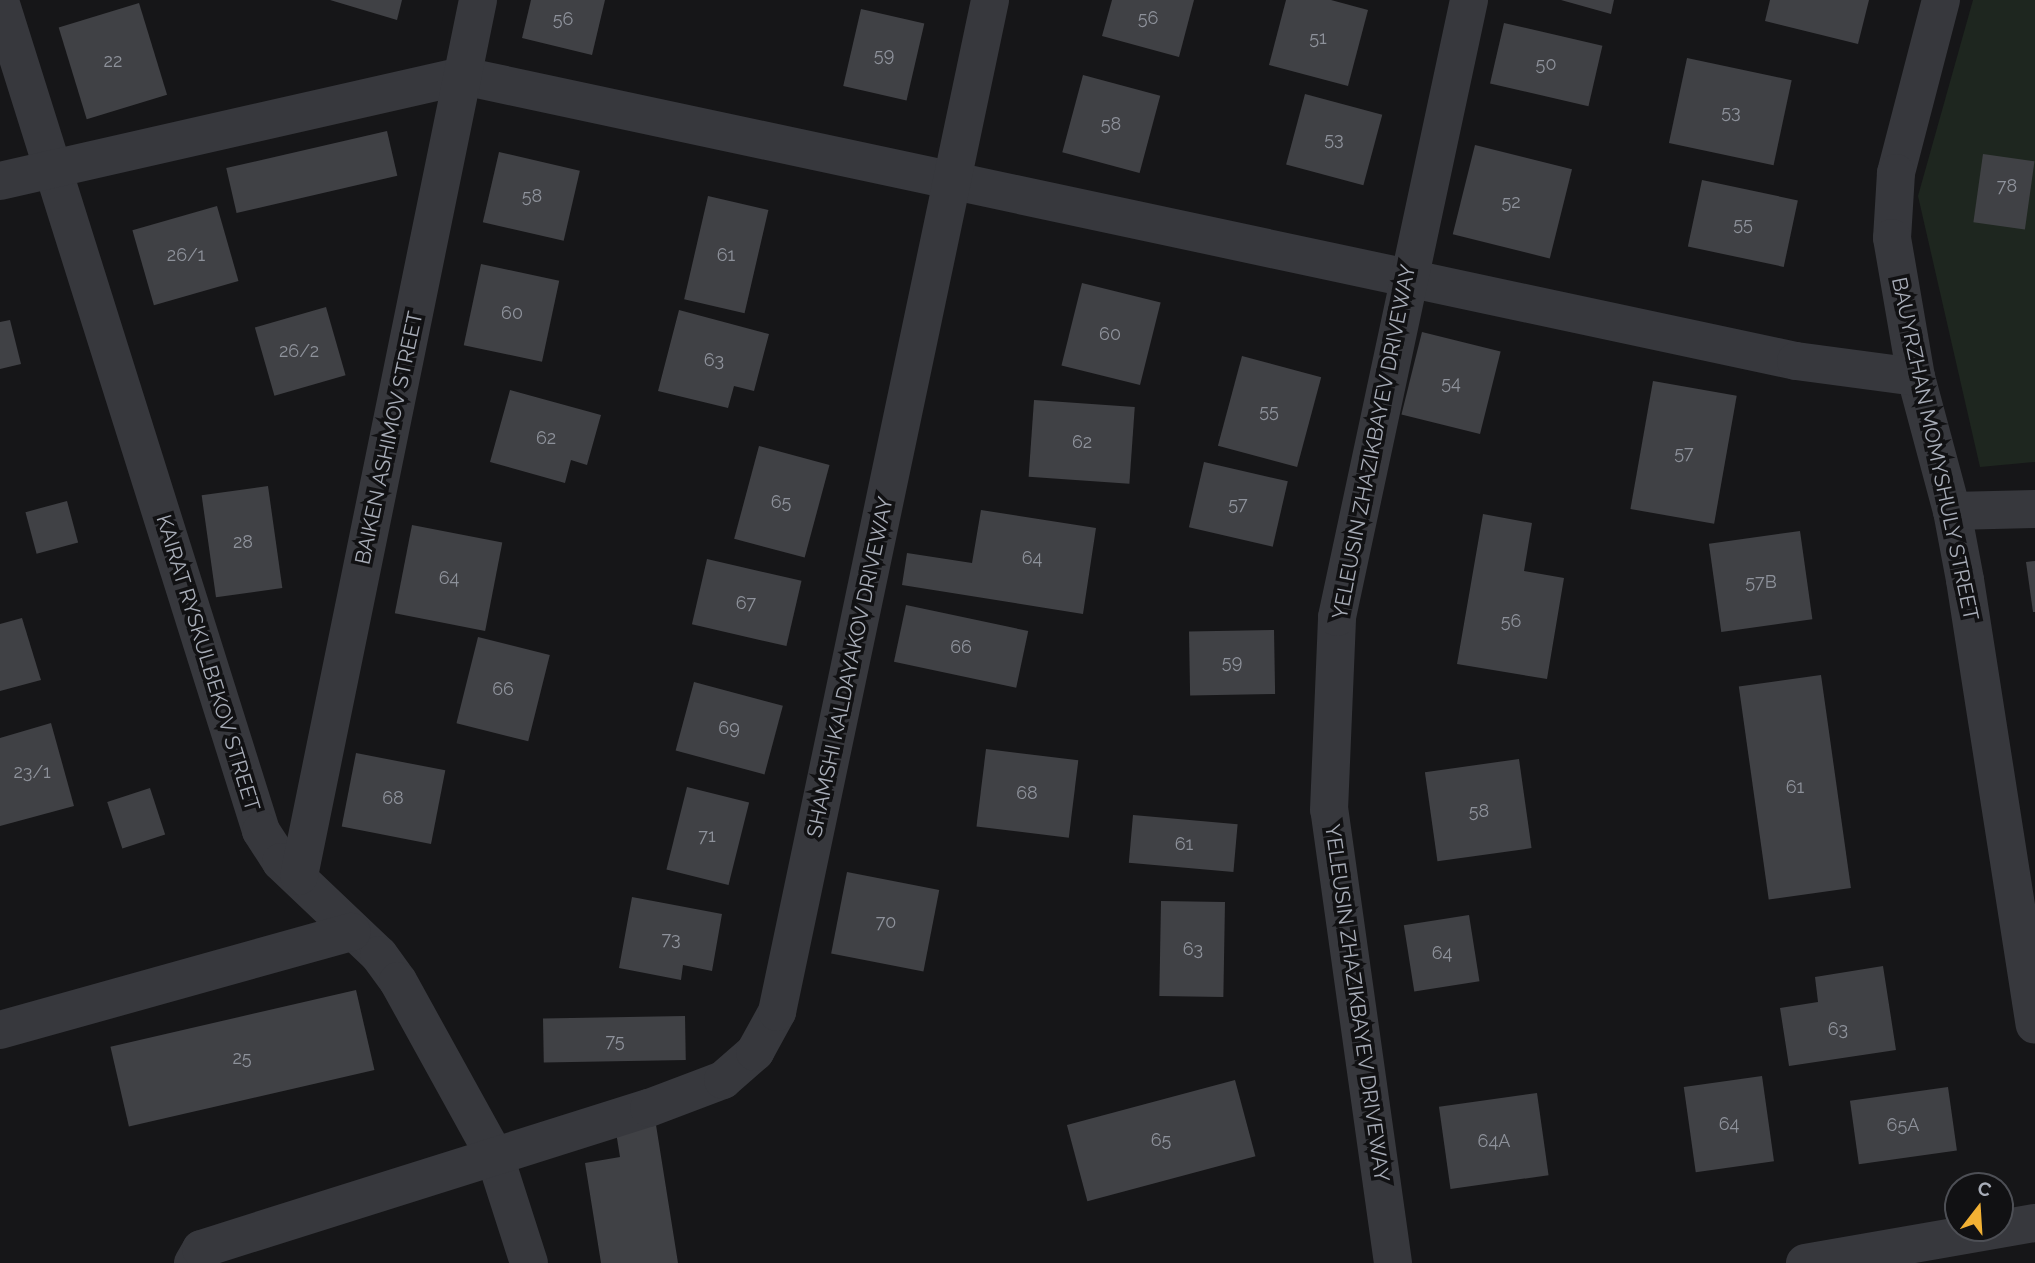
<!DOCTYPE html>
<html>
<head>
<meta charset="utf-8">
<style>
  body { margin:0 }
  #map { position:relative; width:2035px; height:1263px; overflow:hidden; background:#161618; font-family:Raleway,sans-serif }
  div>[style] { position:absolute }
  .green>* { inset:0; background:#1e261f }
  .building>* { inset:0; background:#404145; transform-origin:0 0 }
  .minor>* { height:38px; margin:-19px; padding:0 19px; transform-origin:19px; border-radius:19px; background:#37383d }
  span { translate:-50% -50%; white-space:nowrap; text-align:center; line-height:1.15; -webkit-text-stroke:7px #111113; paint-order:stroke }
  .number-label { font-size:18px; color:#8e929b }
  .number-label span { -webkit-text-stroke-width:0 }
  .street-label { font-size:21px; color:#a8adb8 }
  .north { position:absolute; left:1944px; top:1172px; width:70px; height:70px; box-sizing:border-box; background:#111113; border:2px solid #4d4f55; border-radius:50%; rotate:17deg; font-size:19px; font-weight:700; line-height:28px; text-align:center; color:#a8adb8 }
  .north::after { content:''; display:block; margin:auto; width:24px; height:32px; background:#f2b134; clip-path:polygon(50% 0,100% 100%,50% 72%,0 100%) }
</style>
</head>
<body>
<div id="map">
  <div class="green">
    <div style="clip-path:polygon(1973px 0,2035px 0,2035px 462px,1980px 467px,1918px 196px)"></div>
  </div>
  <div class="building">
    <div style="clip-path:polygon(330px 0,402px 0,397px 20px)"></div>
    <div style="clip-path:polygon(531px 0,605px 0,592px 55px,522px 38px)"></div>
    <div style="clip-path:polygon(1112px 0,1194px 0,1179px 57px,1102px 36px)"></div>
    <div style="clip-path:polygon(1286px 0,1331px 0,1368px 10px,1348px 86px,1269px 65px)"></div>
    <div style="clip-path:polygon(1561px 0,1614px 0,1611px 14px)"></div>
    <div style="clip-path:polygon(1770px 0,1869px 0,1858px 44px,1765px 21px)"></div>
    <div style="left:139px;top:3px;width:96px;height:84px;rotate:73deg"></div>
    <div style="left:861px;top:9px;width:65px;height:79px;rotate:13deg"></div>
    <div style="left:1504px;top:23px;width:101px;height:62px;rotate:13deg"></div>
    <div style="left:1687px;top:58px;width:107px;height:87px;rotate:12deg"></div>
    <div style="left:1083px;top:75px;width:80px;height:80px;rotate:15deg"></div>
    <div style="left:1305px;top:94px;width:80px;height:73px;rotate:15deg"></div>
    <div style="left:387px;top:131px;width:46px;height:165px;rotate:77deg"></div>
    <div style="left:1475px;top:145px;width:100px;height:92px;rotate:14deg"></div>
    <div style="left:499px;top:152px;width:83px;height:72px;rotate:13deg"></div>
    <div style="left:1983px;top:154px;width:52px;height:69px;rotate:8deg"></div>
    <div style="left:1702px;top:180px;width:98px;height:68px;rotate:12deg"></div>
    <div style="left:708px;top:196px;width:62px;height:106px;rotate:13deg"></div>
    <div style="left:217px;top:206px;width:78px;height:88px;rotate:74deg"></div>
    <div style="left:481px;top:264px;width:80px;height:83px;rotate:12deg"></div>
    <div style="left:1082px;top:283px;width:81px;height:85px;rotate:14deg"></div>
    <div style="left:326px;top:307px;width:71px;height:74px;rotate:74deg"></div>
    <div style="clip-path:polygon(679px 310px,769px 334px,754px 391px,734px 386px,728px 408px,658px 391px)"></div>
    <div style="clip-path:polygon(10px 320px,21px 364px,0 369px,0 322px)"></div>
    <div style="left:1422px;top:332px;width:81px;height:85px;rotate:14deg"></div>
    <div style="left:1242px;top:356px;width:82px;height:93px;rotate:15deg"></div>
    <div style="left:1653px;top:381px;width:85px;height:130px;rotate:10deg"></div>
    <div style="clip-path:polygon(510px 390px,601px 415px,587px 465px,571px 460px,565px 483px,490px 462px)"></div>
    <div style="left:1034px;top:400px;width:101px;height:77px;rotate:4deg"></div>
    <div style="left:759px;top:446px;width:73px;height:96px;rotate:15deg"></div>
    <div style="left:1204px;top:462px;width:86px;height:67px;rotate:13deg"></div>
    <div style="left:268px;top:486px;width:103px;height:67px;rotate:82deg"></div>
    <div style="left:67px;top:501px;width:43px;height:43px;rotate:75deg"></div>
    <div style="clip-path:polygon(981px 510px,1096px 528px,1083px 614px,902px 585px,907px 553px,972px 563px)"></div>
    <div style="clip-path:polygon(1483px 514px,1532px 523px,1524px 571px,1564px 578px,1547px 679px,1457px 664px)"></div>
    <div style="left:412px;top:525px;width:92px;height:90px;rotate:11deg"></div>
    <div style="left:1800px;top:531px;width:89px;height:92px;rotate:82deg"></div>
    <div style="left:707px;top:559px;width:97px;height:67px;rotate:13deg"></div>
    <div style="clip-path:polygon(2035px 561px,2035px 612px,2033px 612px,2026px 562px)"></div>
    <div style="left:906px;top:605px;width:125px;height:58px;rotate:12deg"></div>
    <div style="clip-path:polygon(22px 618px,41px 680px,0 691px,0 624px)"></div>
    <div style="left:1274px;top:630px;width:64px;height:85px;rotate:89deg"></div>
    <div style="left:478px;top:637px;width:74px;height:89px;rotate:14deg"></div>
    <div style="left:1821px;top:675px;width:215px;height:83px;rotate:82deg"></div>
    <div style="left:694px;top:682px;width:92px;height:71px;rotate:15deg"></div>
    <div style="clip-path:polygon(51px 723px,74px 806px,0 826px,0 738px)"></div>
    <div style="left:986px;top:749px;width:93px;height:78px;rotate:7deg"></div>
    <div style="left:356px;top:753px;width:91px;height:75px;rotate:11deg"></div>
    <div style="left:1519px;top:759px;width:90px;height:95px;rotate:82deg"></div>
    <div style="left:687px;top:787px;width:64px;height:85px;rotate:14deg"></div>
    <div style="left:150px;top:788px;width:49px;height:45px;rotate:72deg"></div>
    <div style="left:1133px;top:815px;width:105px;height:48px;rotate:5deg"></div>
    <div style="left:847px;top:872px;width:94px;height:83px;rotate:11deg"></div>
    <div style="clip-path:polygon(632px 897px,722px 914px,712px 971px,683px 965px,681px 980px,619px 968px)"></div>
    <div style="left:1161px;top:901px;width:64px;height:95px;rotate:1deg"></div>
    <div style="left:1469px;top:915px;width:67px;height:66px;rotate:81deg"></div>
    <div style="clip-path:polygon(1883px 966px,1896px 1050px,1789px 1066px,1780px 1008px,1818px 1002px,1815px 977px)"></div>
    <div style="left:356px;top:990px;width:82px;height:252px;rotate:77deg"></div>
    <div style="left:685px;top:1016px;width:44px;height:142px;rotate:89deg"></div>
    <div style="left:1762px;top:1076px;width:86px;height:79px;rotate:82deg"></div>
    <div style="left:1235px;top:1080px;width:79px;height:174px;rotate:75deg"></div>
    <div style="left:1948px;top:1087px;width:64px;height:99px;rotate:82deg"></div>
    <div style="left:1537px;top:1093px;width:83px;height:99px;rotate:82deg"></div>
    <div style="clip-path:polygon(656px 1125px,678px 1263px,601px 1263px,585px 1163px,620px 1157px,616px 1132px)"></div>
  </div>
  <div class="minor">
    <div style="left:1941px;top:0;width:179px;rotate:104.6deg"></div>
    <div style="left:1896px;top:173px;width:65px;rotate:93.5deg"></div>
    <div style="left:1892px;top:238px;width:141px;rotate:80.2deg"></div>
    <div style="left:1916px;top:377px;width:139px;rotate:75deg"></div>
    <div style="left:1952px;top:511px;width:70px;rotate:79.3deg"></div>
    <div style="left:1965px;top:580px;width:450px;rotate:81.1deg"></div>
    <div style="left:0;top:1px;width:870px;rotate:72.54deg"></div>
    <div style="left:261px;top:831px;width:37px;rotate:57deg"></div>
    <div style="left:281px;top:862px;width:135px;rotate:43.5deg"></div>
    <div style="left:379px;top:955px;width:32px;rotate:54deg"></div>
    <div style="left:398px;top:981px;width:201px;rotate:61.1deg"></div>
    <div style="left:495px;top:1157px;width:111px;rotate:72.2deg"></div>
    <div style="left:0;top:181px;width:475px;rotate:-12.8deg"></div>
    <div style="left:463px;top:76px;width:1363px;rotate:12.07deg"></div>
    <div style="left:1796px;top:361px;width:121px;rotate:7.6deg"></div>
    <div style="left:1952px;top:511px;width:83px;rotate:-1.4deg"></div>
    <div style="left:299px;top:876px;width:894px;rotate:-78.45deg"></div>
    <div style="left:0;top:1030px;width:365px;rotate:-15.6deg"></div>
    <div style="left:193px;top:1263px;width:16px;rotate:-60deg"></div>
    <div style="left:201px;top:1249px;width:470px;rotate:-17.5deg"></div>
    <div style="left:649px;top:1108px;width:79px;rotate:-20.7deg"></div>
    <div style="left:723px;top:1080px;width:43px;rotate:-41.2deg"></div>
    <div style="left:755px;top:1052px;width:46px;rotate:-61.2deg"></div>
    <div style="left:777px;top:1012px;width:1034px;rotate:-78.11deg"></div>
    <div style="left:1393px;top:1263px;width:457px;rotate:-98deg"></div>
    <div style="left:1329px;top:810px;width:193px;rotate:-87.6deg"></div>
    <div style="left:1337px;top:617px;width:631px;rotate:-77.92deg"></div>
    <div style="left:1805px;top:1263px;width:233px;rotate:-9.9deg"></div>
  </div>
  <div class="number-label">
    <span style="left:1148px;top:18px">56</span>
    <span style="left:563px;top:19px">56</span>
    <span style="left:1318px;top:38px">51</span>
    <span style="left:884px;top:55px">59</span>
    <span style="left:113px;top:61px">22</span>
    <span style="left:1546px;top:64px">50</span>
    <span style="left:1731px;top:112px">53</span>
    <span style="left:1111px;top:124px">58</span>
    <span style="left:1334px;top:139px">53</span>
    <span style="left:2007px;top:186px">78</span>
    <span style="left:532px;top:196px">58</span>
    <span style="left:1511px;top:202px">52</span>
    <span style="left:1743px;top:224px">55</span>
    <span style="left:186px;top:255px">26/1</span>
    <span style="left:726px;top:255px">61</span>
    <span style="left:512px;top:313px">60</span>
    <span style="left:1110px;top:334px">60</span>
    <span style="left:299px;top:351px">26/2</span>
    <span style="left:714px;top:360px">63</span>
    <span style="left:1451px;top:383px">54</span>
    <span style="left:1269px;top:411px">55</span>
    <span style="left:546px;top:438px">62</span>
    <span style="left:1082px;top:442px">62</span>
    <span style="left:1684px;top:453px">57</span>
    <span style="left:781px;top:502px">65</span>
    <span style="left:1238px;top:504px">57</span>
    <span style="left:243px;top:542px">28</span>
    <span style="left:1032px;top:558px">64</span>
    <span style="left:449px;top:578px">64</span>
    <span style="left:1761px;top:582px">57В</span>
    <span style="left:746px;top:603px">67</span>
    <span style="left:1511px;top:621px">56</span>
    <span style="left:961px;top:647px">66</span>
    <span style="left:1232px;top:662px">59</span>
    <span style="left:503px;top:689px">66</span>
    <span style="left:729px;top:728px">69</span>
    <span style="left:32px;top:772px">23/1</span>
    <span style="left:1795px;top:787px">61</span>
    <span style="left:1027px;top:793px">68</span>
    <span style="left:393px;top:798px">68</span>
    <span style="left:1479px;top:811px">58</span>
    <span style="left:707px;top:836px">71</span>
    <span style="left:1184px;top:844px">61</span>
    <span style="left:886px;top:922px">70</span>
    <span style="left:671px;top:939px">73</span>
    <span style="left:1193px;top:949px">63</span>
    <span style="left:1442px;top:953px">64</span>
    <span style="left:1838px;top:1029px">63</span>
    <span style="left:615px;top:1041px">75</span>
    <span style="left:242px;top:1058px">25</span>
    <span style="left:1729px;top:1124px">64</span>
    <span style="left:1903px;top:1125px">65А</span>
    <span style="left:1161px;top:1140px">65</span>
    <span style="left:1494px;top:1141px">64А</span>
  </div>
  <div class="street-label">
    <span style="left:389px;top:438px;rotate:-78deg">BAIKEN ASHIMOV STREET</span>
    <span style="left:1374px;top:442px;rotate:-79deg">YELEUSIN ZHAZIKBAYEV DRIVEWAY</span>
    <span style="left:1935px;top:449px;rotate:78deg">BAUYRZHAN MOMYSHULY STREET</span>
    <span style="left:208px;top:663px;rotate:73deg">KAIRAT RYSKULBEKOV STREET</span>
    <span style="left:850px;top:667px;rotate:-78deg">SHAMSHI KALDAYAKOV DRIVEWAY</span>
    <span style="left:1357px;top:1003px;rotate:82deg">YELEUSIN ZHAZIKBAYEV DRIVEWAY</span>
  </div>
  <div class="north">С</div>
</div>
</body>
</html>
